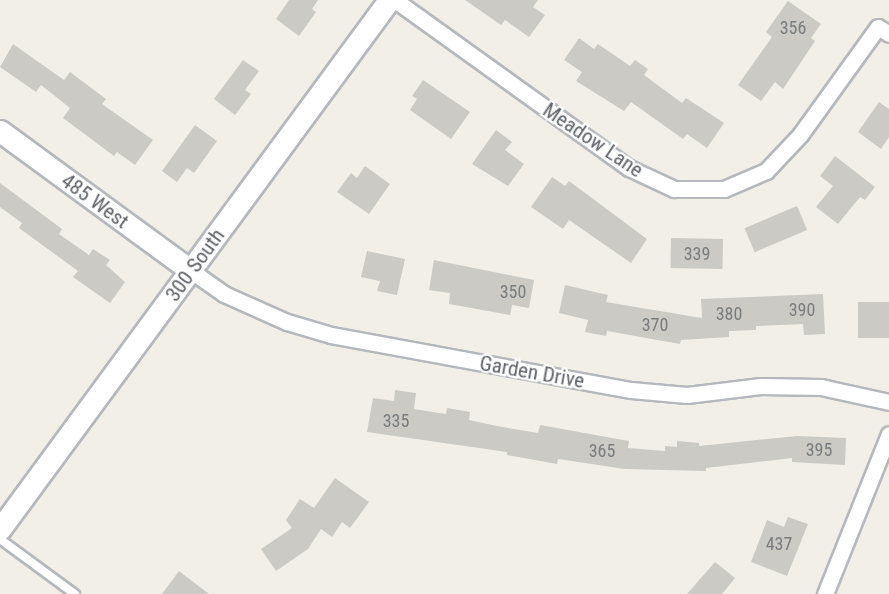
<!DOCTYPE html>
<html>
<head>
<meta charset="utf-8">
<style>
  body { margin:0 }
  #map { position:relative; width:889px; height:594px; overflow:hidden; background:#f1efe8; font-family:"Roboto Condensed",sans-serif }
  div>[style] { position:absolute }
  .building>* { inset:0; background:#cccac5; transform-origin:0 0 }
  .roads { filter:drop-shadow(2px 0 #b5b8bc) drop-shadow(-2px 0 #b5b8bc) drop-shadow(0 2px #b5b8bc) drop-shadow(0 -2px #b5b8bc) }
  .lane>* { height:8px; margin:-4px; padding:0 4px; transform-origin:4px; border-radius:4px; background:#fff }
  .street>* { height:15px; margin:-7.5px; padding:0 7.5px; transform-origin:7.5px; border-radius:7.5px; background:#fff }
  .secondary>* { height:21px; margin:-10.5px; padding:0 10.5px; transform-origin:10.5px; border-radius:10.5px; background:#fff }
  span { translate:-50% -50%; white-space:nowrap; text-align:center; line-height:1.15; -webkit-text-stroke:4.5px #fff; paint-order:stroke }
  .number-label { font-size:18px; color:#7a7d7f }
  .number-label span { -webkit-text-stroke-width:0 }
  .street-label { font-size:21px; color:#5f6368 }
</style>
</head>
<body>
<div id="map">
  <div class="building">
    <div style="clip-path:polygon(289px 0,318px 0,312px 9px,316px 12px,299px 36px,276px 19px)"></div>
    <div style="clip-path:polygon(465px 0,538px 0,533px 7px,545px 15px,529px 37px,505px 20px,501px 25px)"></div>
    <div style="clip-path:polygon(788px 1px,821px 24px,811px 38px,815px 41px,783px 89px,775px 82px,761px 101px,738px 85px,772px 37px,766px 32px)"></div>
    <div style="clip-path:polygon(579px 38px,594px 49px,598px 44px,630px 66px,635px 60px,648px 69px,644px 75px,682px 103px,686px 98px,724px 123px,707px 148px,687px 134px,683px 139px,631px 102px,624px 111px,576px 81px,582px 72px,564px 60px)"></div>
    <div style="clip-path:polygon(13px 44px,64px 80px,70px 72px,106px 99px,102px 104px,153px 140px,135px 165px,117px 152px,114px 156px,63px 118px,70px 108px,41px 85px,36px 92px,0 67px)"></div>
    <div style="clip-path:polygon(243px 60px,259px 71px,245px 90px,251px 94px,235px 115px,214px 99px)"></div>
    <div style="clip-path:polygon(423px 80px,470px 112px,451px 139px,410px 110px,417px 99px,412px 96px)"></div>
    <div style="clip-path:polygon(879px 102px,889px 109px,889px 137px,881px 149px,858px 132px)"></div>
    <div style="clip-path:polygon(195px 125px,217px 141px,194px 173px,187px 168px,177px 182px,162px 171px)"></div>
    <div style="clip-path:polygon(496px 130px,512px 142px,505px 150px,524px 164px,508px 186px,472px 164px)"></div>
    <div style="clip-path:polygon(835px 156px,875px 187px,865px 200px,860px 197px,838px 224px,816px 207px,833px 186px,820px 176px)"></div>
    <div style="clip-path:polygon(365px 166px,390px 184px,369px 214px,337px 192px,351px 173px,357px 178px)"></div>
    <div style="clip-path:polygon(552px 177px,565px 186px,569px 181px,647px 239px,631px 263px,569px 220px,563px 229px,531px 207px)"></div>
    <div style="clip-path:polygon(0 183px,62px 229px,59px 234px,89px 255px,93px 249px,110px 260px,106px 265px,125px 282px,110px 303px,73px 277px,78px 271px,19px 228px,22px 223px,0 207px)"></div>
    <div style="left:797px;top:206px;width:26px;height:57px;rotate:67deg"></div>
    <div style="left:671px;top:238px;width:52px;height:30px;rotate:1deg"></div>
    <div style="clip-path:polygon(367px 251px,405px 259px,397px 295px,377px 291px,380px 281px,361px 277px)"></div>
    <div style="clip-path:polygon(434px 260px,534px 280px,529px 308px,512px 305px,510px 315px,449px 304px,450px 293px,429px 290px)"></div>
    <div style="clip-path:polygon(565px 285px,608px 295px,606px 302px,702px 318px,701px 299px,823px 294px,825px 334px,804px 335px,803px 324px,756px 326px,756px 330px,729px 331px,729px 337px,681px 340px,680px 344px,607px 331px,606px 336px,585px 332px,588px 320px,559px 313px)"></div>
    <div style="left:858px;top:302px;width:31px;height:36px"></div>
    <div style="clip-path:polygon(395px 390px,416px 393px,414px 409px,446px 414px,447px 408px,470px 412px,469px 420px,497px 426px,538px 433px,540px 425px,629px 441px,628px 448px,665px 451px,665px 446px,677px 447px,677px 441px,699px 443px,699px 446px,797px 436px,846px 438px,845px 465px,792px 462px,792px 458px,706px 468px,706px 471px,625px 469px,558px 459px,557px 464px,507px 455px,507px 452px,367px 432px,373px 398px,394px 401px)"></div>
    <div style="clip-path:polygon(335px 478px,369px 502px,350px 528px,342px 522px,332px 537px,321px 529px,308px 549px,276px 571px,261px 549px,292px 528px,286px 520px,300px 499px,314px 508px)"></div>
    <div style="clip-path:polygon(788px 517px,808px 524px,787px 576px,751px 562px,767px 520px,784px 527px)"></div>
    <div style="clip-path:polygon(715px 562px,735px 578px,722px 594px,687px 594px)"></div>
    <div style="clip-path:polygon(179px 571px,209px 594px,162px 594px)"></div>
  </div>
  <div class="roads">
    <div class="lane">
      <div style="left:0;top:539px;width:93px;rotate:36.3deg"></div>
    </div>
    <div class="street">
      <div style="left:395px;top:0;width:288px;rotate:35.7deg"></div>
      <div style="left:629px;top:168px;width:50px;rotate:25deg"></div>
      <div style="left:674px;top:189px;width:50px"></div>
      <div style="left:724px;top:189px;width:46px;rotate:-23.2deg"></div>
      <div style="left:766px;top:171px;width:50px;rotate:-46.6deg"></div>
      <div style="left:800px;top:135px;width:133px;rotate:-54.2deg"></div>
      <div style="left:878px;top:27px;width:13px;rotate:32deg"></div>
      <div style="left:190px;top:270px;width:42px;rotate:35.2deg"></div>
      <div style="left:224px;top:294px;width:69px;rotate:24deg"></div>
      <div style="left:287px;top:322px;width:46px;rotate:16.5deg"></div>
      <div style="left:331px;top:335px;width:305px;rotate:10.4deg"></div>
      <div style="left:631px;top:390px;width:56px;rotate:5.1deg"></div>
      <div style="left:687px;top:395px;width:74px;rotate:-7deg"></div>
      <div style="left:760px;top:386px;width:61px;rotate:0.9deg"></div>
      <div style="left:821px;top:387px;width:70px;rotate:12.4deg"></div>
      <div style="left:825px;top:594px;width:172px;rotate:-68.2deg"></div>
    </div>
    <div class="secondary">
      <div style="left:0;top:131px;width:235px;rotate:36.2deg"></div>
      <div style="left:0;top:529px;width:657px;rotate:-53.67deg"></div>
    </div>
  </div>
  <div class="number-label">
    <span style="left:793px;top:28px">356</span>
    <span style="left:697px;top:254px">339</span>
    <span style="left:513px;top:292px">350</span>
    <span style="left:802px;top:310px">390</span>
    <span style="left:729px;top:314px">380</span>
    <span style="left:655px;top:325px">370</span>
    <span style="left:396px;top:421px">335</span>
    <span style="left:819px;top:450px">395</span>
    <span style="left:602px;top:451px">365</span>
    <span style="left:779px;top:544px">437</span>
  </div>
  <div class="street-label">
    <span style="left:593px;top:140px;rotate:34deg">Meadow Lane</span>
    <span style="left:95px;top:201px;rotate:36deg">485 West</span>
    <span style="left:195px;top:265px;rotate:-54deg">300 South</span>
    <span style="left:532px;top:372px;rotate:10deg">Garden Drive</span>
  </div>
</div>
</body>
</html>
